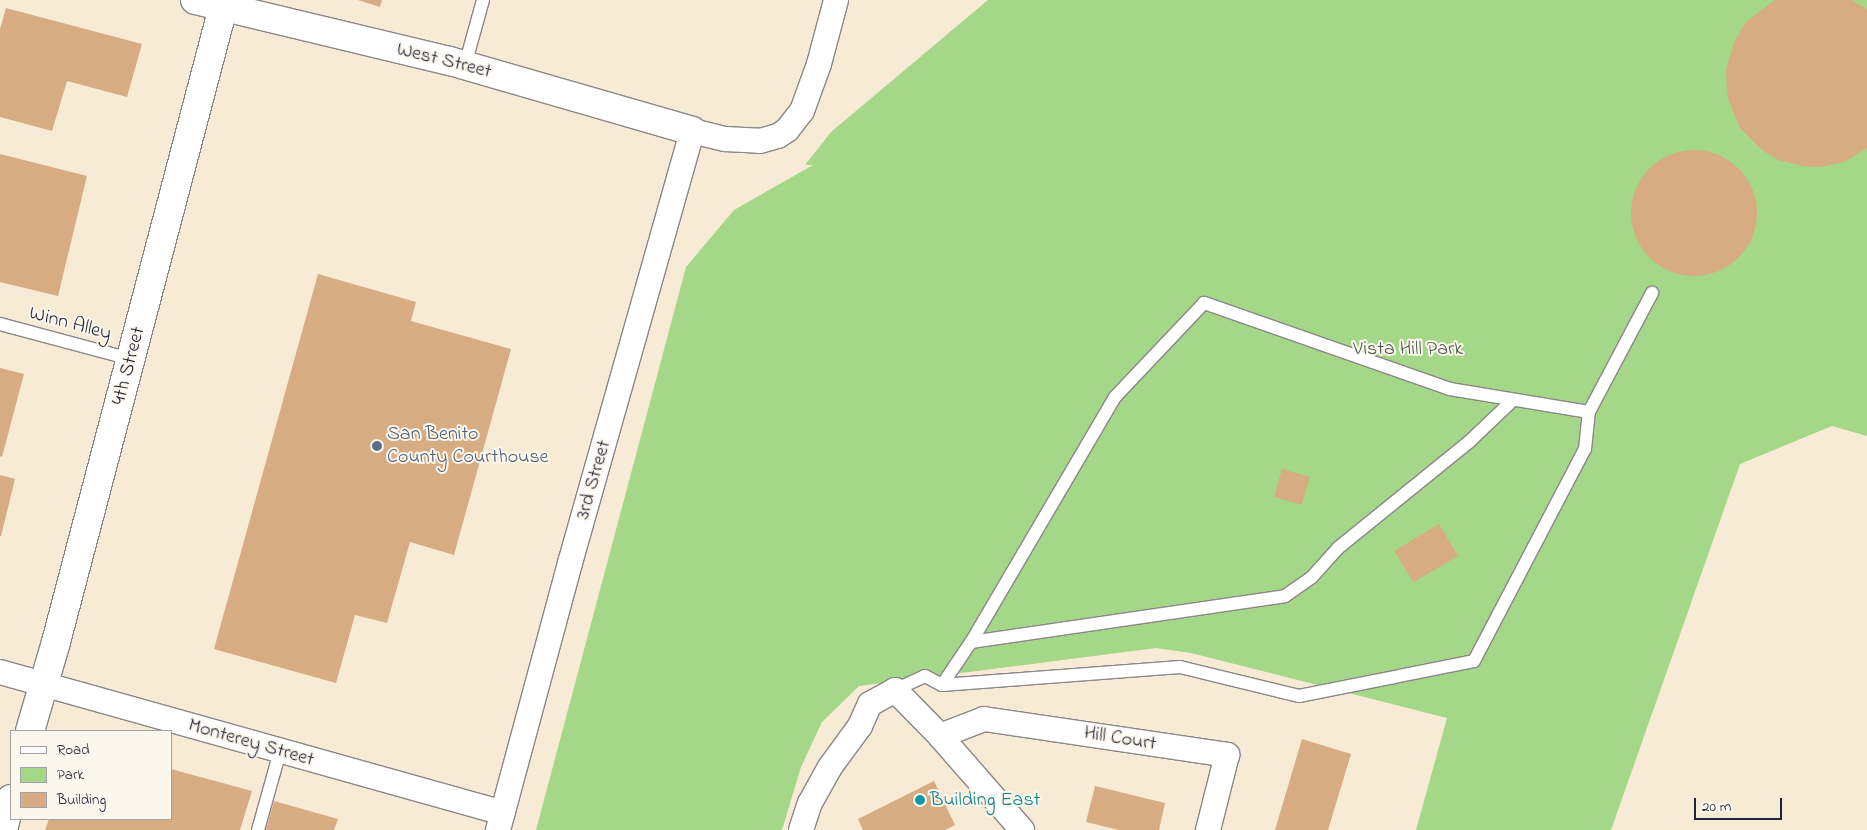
<!DOCTYPE html>
<html>
<head>
<meta charset="utf-8">
<style>
  body { margin:0 }
  #map { position:relative; width:1867px; height:830px; overflow:hidden; background:#f7ebd6; font-family:"Indie Flower",sans-serif }
  div>[style] { position:absolute }
  .green>* { inset:0; background:#a4d787 }
  .building>* { inset:0; background:#d7ac83; transform-origin:0 0 }
  .round { border-radius:50% }
  .roads { filter:drop-shadow(1px 0 #8c8688) drop-shadow(-1px 0 #8c8688) drop-shadow(0 1px #8c8688) drop-shadow(0 -1px #8c8688) }
  .service>* { height:12px; margin:-6px; padding:0 6px; transform-origin:6px; border-radius:6px; background:#fff }
  .minor>* { height:24px; margin:-12px; padding:0 12px; transform-origin:12px; border-radius:12px; background:#fff }
  .tertiary>* { height:28px; margin:-14px; padding:0 14px; transform-origin:14px; border-radius:14px; background:#fff }
  .secondary>* { height:28px; margin:-14px; padding:0 14px; transform-origin:14px; border-radius:14px; background:#fff }
  .dots>* { width:14px; height:14px; translate:-50% -50%; box-sizing:border-box; border:2px solid #fbf7ec; border-radius:50% }
  span { translate:-50% -50%; white-space:nowrap; text-align:center; line-height:1.15; -webkit-text-stroke:4px #fbf7ec; paint-order:stroke }
  .street-label { font-size:20px; color:#22223b }
  .park-label { font-size:20px; color:#495852 }
  .service-label { font-size:20px; color:#4e5e75 }
  .left { translate:0 -50%; text-align:left }
  .culture-label { font-size:20px; color:#0d838f }
  .legend { position:absolute; left:10px; top:730px; width:162px; height:90px; box-sizing:border-box; background:#fbf7ec; border:1px solid #a4a2a5; margin:0; padding:6px 9px; list-style:none; font-size:15px; color:#22223b }
  .legend li { display:flex; align-items:center; gap:10px; height:25px }
  .legend b { width:25px; border:1px solid #a4a2a5 }
  .scale { position:absolute; left:1694px; top:798px; width:88px; height:22px; box-sizing:border-box; border:2px solid #22223b; border-top:0; padding-left:6px; font-size:15px; line-height:18px; white-space:nowrap; color:#22223b; -webkit-text-stroke:4px #fbf7ec; paint-order:stroke }
</style>
</head>
<body>
<div id="map">
  <div class="green">
    <div style="clip-path:polygon(988px 0,1867px 0,1867px 436px,1832px 426px,1740px 464px,1611px 830px,1416px 830px,1447px 718px,1191px 653px,1156px 648px,859px 686px,822px 722px,801px 767px,782px 830px,536px 830px,686px 267px,734px 210px,813px 165px,805px 165px,831px 132px)"></div>
  </div>
  <div class="building">
    <div style="clip-path:polygon(358px 0,382px 0,380px 7px)"></div>
    <div style="clip-path:polygon(1775px 0,1852px 0,1867px 9px,1867px 148px,1844px 162px,1820px 167px,1803px 166px,1778px 160px,1762px 150px,1740px 128px,1727px 96px,1726px 69px,1735px 40px,1746px 22px)"></div>
    <div style="clip-path:polygon(6px 8px,142px 44px,127px 97px,67px 81px,52px 131px,0 117px,0 29px)"></div>
    <div class="round" style="left:1631px;top:150px;width:126px;height:126px"></div>
    <div style="clip-path:polygon(0 154px,87px 176px,58px 296px,0 282px)"></div>
    <div style="clip-path:polygon(318px 274px,416px 302px,411px 321px,511px 349px,454px 555px,410px 542px,387px 623px,355px 615px,336px 683px,214px 649px)"></div>
    <div style="clip-path:polygon(0 368px,24px 374px,2px 457px,0 456px)"></div>
    <div style="left:1282px;top:469px;width:29px;height:29px;rotate:16deg"></div>
    <div style="clip-path:polygon(0 475px,15px 479px,1px 536px,0 536px)"></div>
    <div style="left:1439px;top:524px;width:37px;height:52px;rotate:59deg"></div>
    <div style="clip-path:polygon(1302px 739px,1351px 754px,1328px 830px,1275px 830px)"></div>
    <div style="clip-path:polygon(171px 769px,252px 791px,240px 830px,45px 830px,49px 819px,171px 819px)"></div>
    <div style="clip-path:polygon(934px 781px,955px 825px,945px 830px,863px 830px,858px 819px)"></div>
    <div style="clip-path:polygon(1095px 786px,1165px 803px,1159px 830px,1119px 830px,1086px 822px)"></div>
    <div style="clip-path:polygon(274px 801px,338px 819px,334px 830px,266px 830px)"></div>
  </div>
  <div class="roads">
    <div class="service">
      <div style="left:465px;top:65px;width:67px;rotate:-74.5deg"></div>
      <div style="left:0;top:324px;width:136px;rotate:15deg"></div>
      <div style="left:1589px;top:412px;width:135px;rotate:-62.1deg"></div>
      <div style="left:942px;top:685px;width:239px;rotate:-4.3deg"></div>
      <div style="left:1180px;top:667px;width:122px;rotate:13.7deg"></div>
      <div style="left:1299px;top:696px;width:178px;rotate:-11.3deg"></div>
      <div style="left:1474px;top:661px;width:239px;rotate:-62.4deg"></div>
      <div style="left:1585px;top:449px;width:37px;rotate:-84deg"></div>
      <div style="left:1589px;top:412px;width:141px;rotate:-170.6deg"></div>
      <div style="left:1450px;top:389px;width:261px;rotate:-160.7deg"></div>
      <div style="left:1204px;top:303px;width:129px;rotate:133.4deg"></div>
      <div style="left:1115px;top:397px;width:284px;rotate:120.4deg"></div>
      <div style="left:895px;top:690px;width:33px;rotate:-25deg"></div>
      <div style="left:925px;top:676px;width:19px;rotate:28deg"></div>
      <div style="left:942px;top:685px;width:52px;rotate:-56deg"></div>
      <div style="left:971px;top:642px;width:317px;rotate:-8.3deg"></div>
      <div style="left:1285px;top:596px;width:33px;rotate:-35deg"></div>
      <div style="left:1312px;top:577px;width:39px;rotate:-48deg"></div>
      <div style="left:1338px;top:548px;width:170px;rotate:-39deg"></div>
      <div style="left:1470px;top:441px;width:59px;rotate:-43.6deg"></div>
      <div style="left:258px;top:830px;width:82px;rotate:-74.4deg"></div>
    </div>
    <div class="minor">
      <div style="left:0;top:672px;width:522px;rotate:15.66deg"></div>
      <div style="left:940px;top:736px;width:47px;rotate:-21.1deg"></div>
      <div style="left:984px;top:719px;width:246px;rotate:8.4deg"></div>
      <div style="left:1227px;top:755px;width:77px;rotate:104.2deg"></div>
      <div style="left:498px;top:830px;width:277px;rotate:-74.9deg"></div>
      <div style="left:570px;top:563px;width:449px;rotate:-74.2deg"></div>
      <div style="left:692px;top:131px;width:34px;rotate:14deg"></div>
      <div style="left:725px;top:139px;width:35px;rotate:3deg"></div>
      <div style="left:760px;top:141px;width:19px;rotate:-16deg"></div>
      <div style="left:778px;top:136px;width:11px;rotate:-34deg"></div>
      <div style="left:787px;top:130px;width:24px;rotate:-52deg"></div>
      <div style="left:802px;top:111px;width:50px;rotate:-70.1deg"></div>
      <div style="left:819px;top:64px;width:66px;rotate:-75.1deg"></div>
      <div style="left:801px;top:830px;width:28px;rotate:-72deg"></div>
      <div style="left:810px;top:803px;width:41px;rotate:-60.9deg"></div>
      <div style="left:830px;top:767px;width:51px;rotate:-53.8deg"></div>
      <div style="left:860px;top:726px;width:24px;rotate:-66deg"></div>
      <div style="left:870px;top:704px;width:29px;rotate:-29deg"></div>
      <div style="left:895px;top:690px;width:64px;rotate:45.6deg"></div>
      <div style="left:940px;top:736px;width:125px;rotate:48.9deg"></div>
    </div>
    <div class="tertiary">
      <div style="left:195px;top:0;width:262px;rotate:13.5deg"></div>
      <div style="left:450px;top:61px;width:252px;rotate:16.1deg"></div>
    </div>
    <div class="secondary">
      <div style="left:30px;top:731px;width:93px;rotate:-73.7deg"></div>
      <div style="left:56px;top:642px;width:664px;rotate:-75.25deg"></div>
      <div style="left:3px;top:830px;width:32px;rotate:-76deg"></div>
    </div>
  </div>
  <div class="dots">
    <div style="left:377px;top:446px;background:#5c6f8a"></div>
    <div style="left:920px;top:800px;background:#0f9aa8"></div>
  </div>
  <div class="street-label">
    <span style="left:444px;top:61px;rotate:14deg">West Street</span>
    <span style="left:70px;top:324px;rotate:15deg">Winn Alley</span>
    <span style="left:129px;top:366px;rotate:-75deg">4th Street</span>
    <span style="left:594px;top:480px;rotate:-74deg">3rd Street</span>
    <span style="left:1120px;top:739px;rotate:9deg">Hill Court</span>
    <span style="left:251px;top:743px;rotate:16deg">Monterey Street</span>
  </div>
  <div class="park-label">
    <span style="left:1408px;top:349px">Vista Hill Park</span>
  </div>
  <div class="service-label">
    <span class="left" style="left:387px;top:446px">San Benito<br>County Courthouse</span>
  </div>
  <div class="culture-label">
    <span class="left" style="left:930px;top:800px">Building East</span>
  </div>
  <ul class="legend">
  <li><b style="height:6px;background:#fff"></b>Road</li>
  <li><b style="height:14px;background:#a4d787"></b>Park</li>
  <li><b style="height:14px;background:#d7ac83"></b>Building</li>
  </ul>
  <div class="scale">20 m</div>
</div>
</body>
</html>
